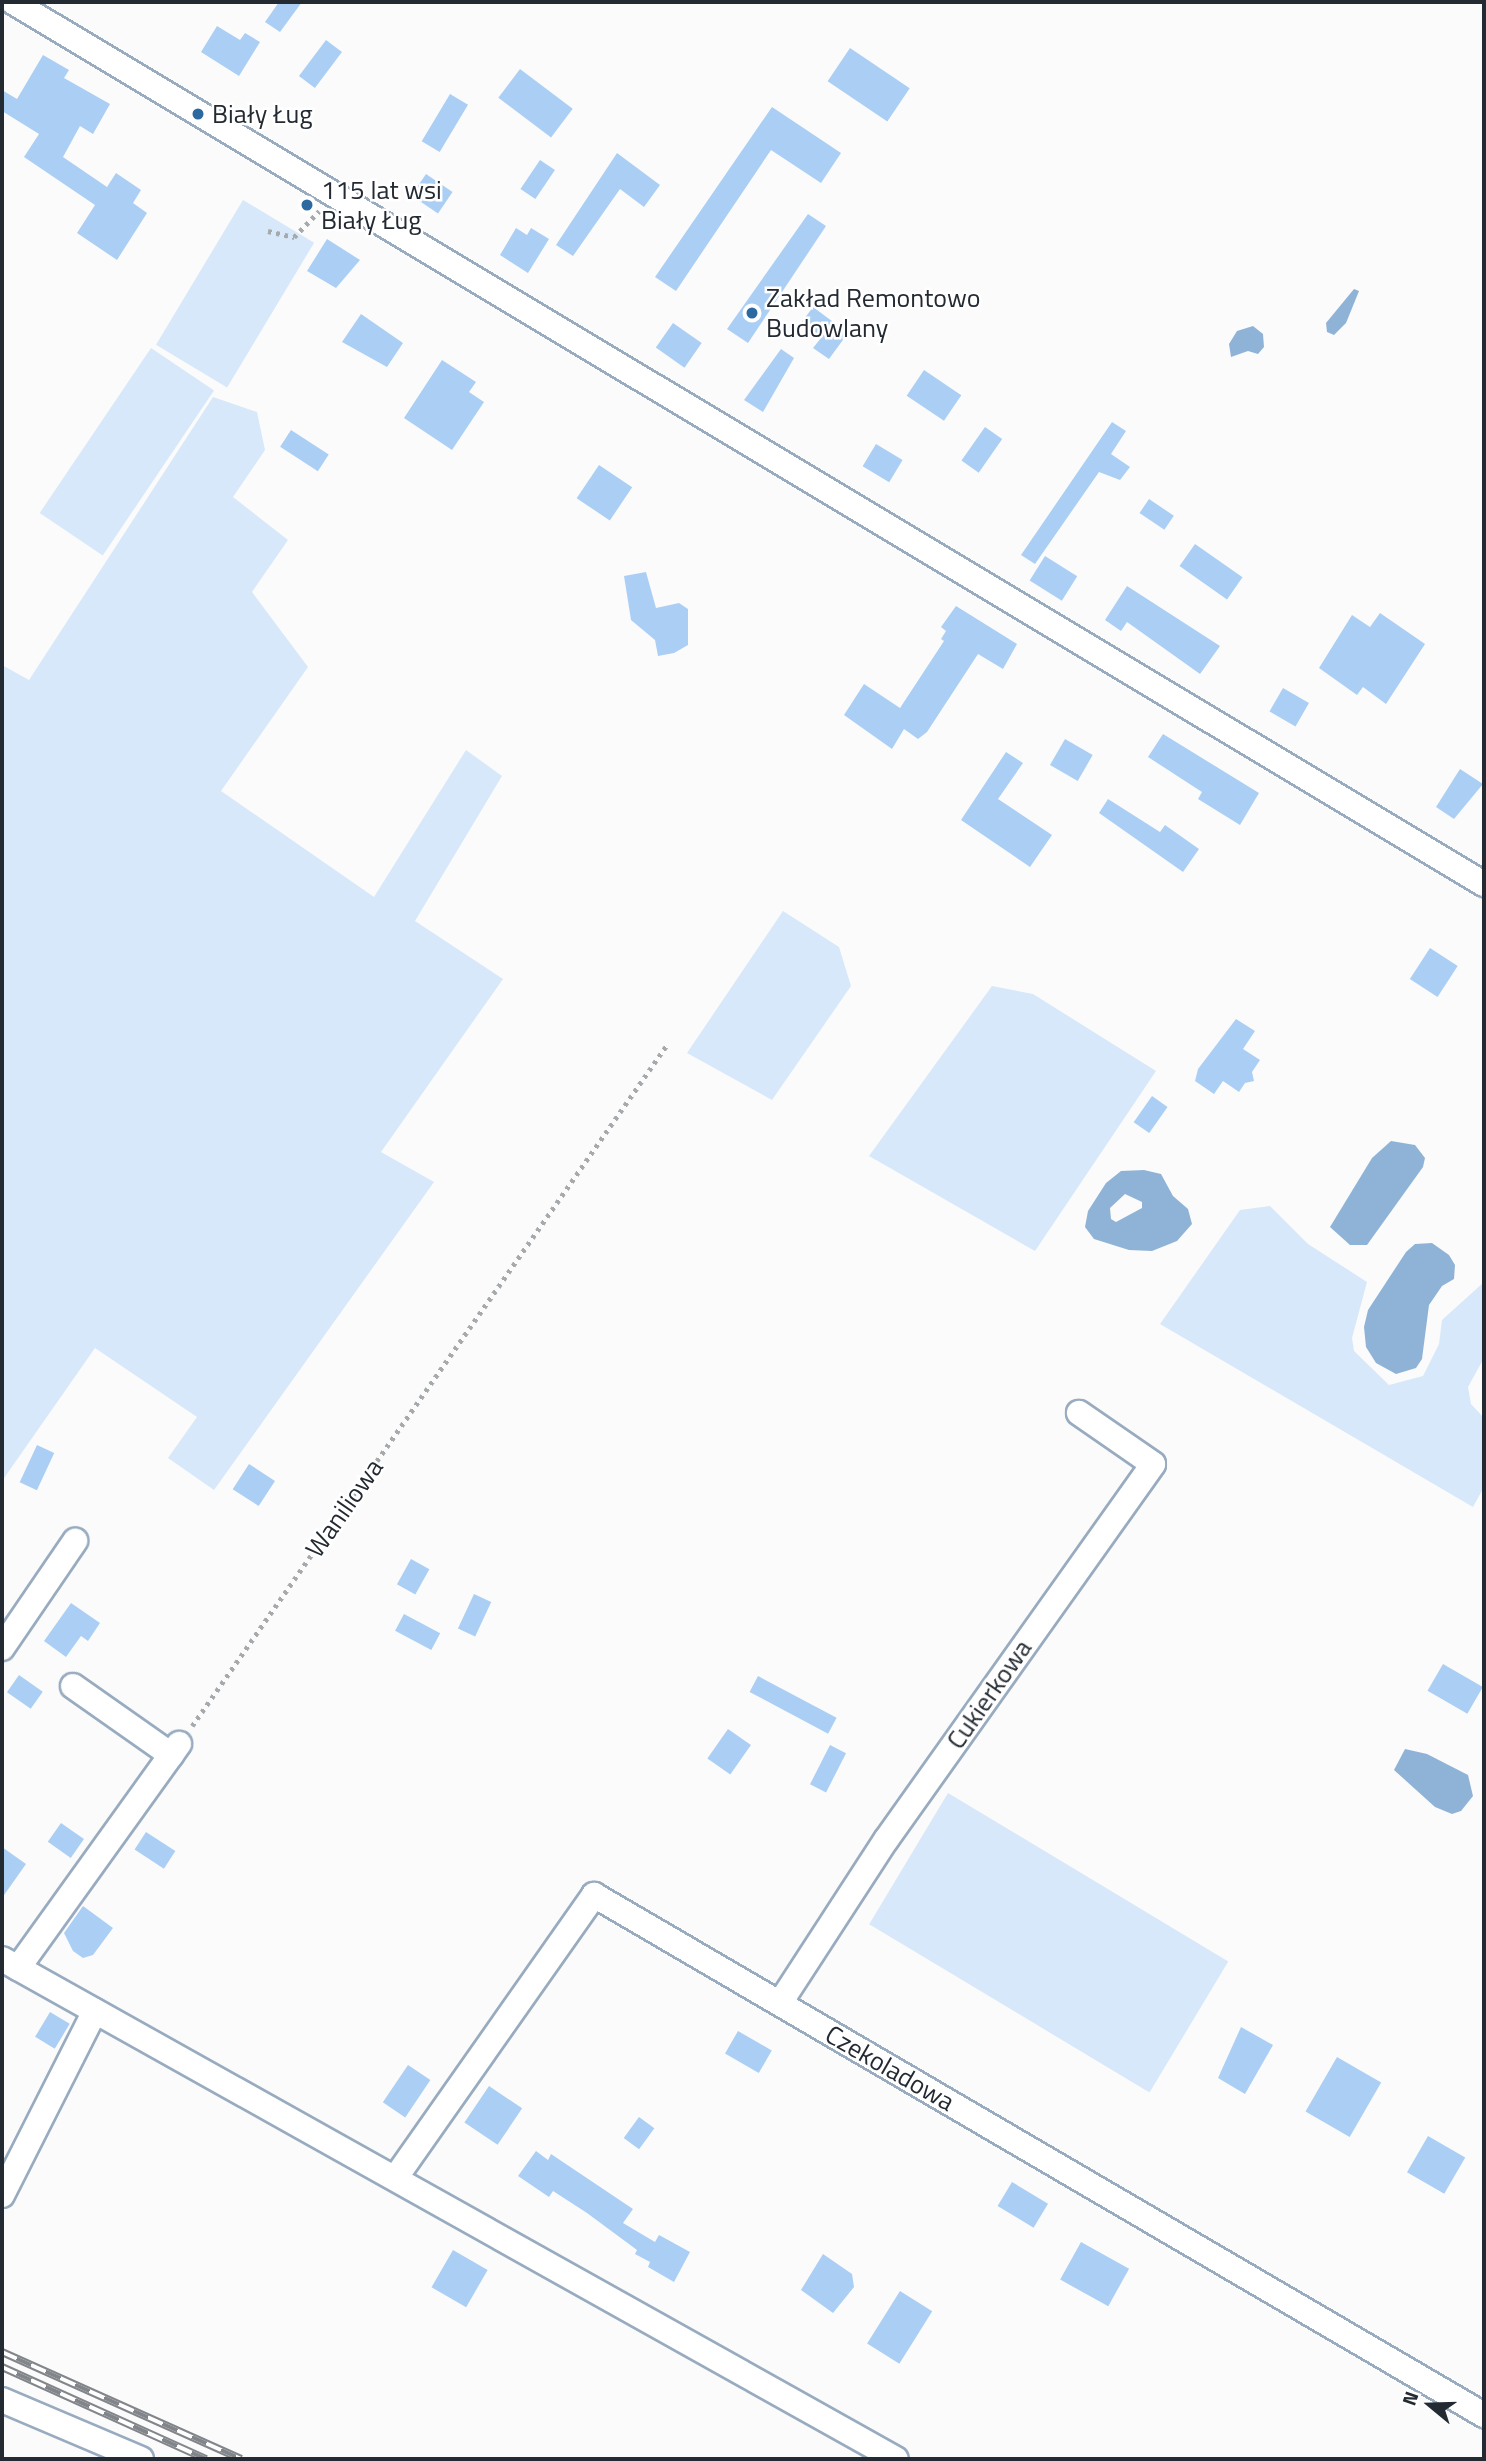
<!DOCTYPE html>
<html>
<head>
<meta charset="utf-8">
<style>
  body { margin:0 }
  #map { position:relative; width:1486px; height:2461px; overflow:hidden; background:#fbfbfb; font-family:"Titillium Web",sans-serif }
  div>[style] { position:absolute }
  .green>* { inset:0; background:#d7e8fa; transform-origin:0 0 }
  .water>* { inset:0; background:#8fb3d7 }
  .building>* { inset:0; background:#abcff4; transform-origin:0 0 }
  .path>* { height:4.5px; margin-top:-2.25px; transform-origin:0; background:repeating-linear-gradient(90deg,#a7aaad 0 3.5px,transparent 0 8.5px) }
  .roads { filter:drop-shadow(2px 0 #98abbf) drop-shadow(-2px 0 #98abbf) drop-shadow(0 2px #98abbf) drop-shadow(0 -2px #98abbf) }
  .minor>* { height:24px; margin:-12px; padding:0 12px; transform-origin:12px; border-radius:12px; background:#fff }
  .rail>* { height:8px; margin-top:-4px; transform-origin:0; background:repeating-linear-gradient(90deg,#fff 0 16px,#82868b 0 32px); box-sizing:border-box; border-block:2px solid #82868b }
  .dots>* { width:19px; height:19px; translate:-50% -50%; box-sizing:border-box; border:4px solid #fff; border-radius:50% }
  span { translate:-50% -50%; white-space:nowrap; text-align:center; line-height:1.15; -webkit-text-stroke:5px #fff; paint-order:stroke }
  .poi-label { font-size:26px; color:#232a32 }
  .left { translate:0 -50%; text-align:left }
  .street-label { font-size:26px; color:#232a32 }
  .frame { position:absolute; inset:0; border:4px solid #232a32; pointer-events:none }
  .north { position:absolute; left:1395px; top:2370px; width:70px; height:70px; -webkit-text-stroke:5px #fff; paint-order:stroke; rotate:289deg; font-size:19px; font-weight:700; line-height:28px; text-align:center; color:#232a32 }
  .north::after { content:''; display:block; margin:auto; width:24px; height:32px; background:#232a32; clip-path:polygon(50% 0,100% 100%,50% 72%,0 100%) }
</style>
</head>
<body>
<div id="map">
  <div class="green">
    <div style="left:243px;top:200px;width:83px;height:169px;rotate:31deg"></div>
    <div style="left:151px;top:348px;width:76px;height:199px;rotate:34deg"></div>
    <div style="clip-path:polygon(213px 397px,257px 412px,265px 450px,233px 497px,288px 540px,252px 592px,308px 667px,221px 791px,374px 897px,466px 750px,502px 776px,415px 921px,503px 979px,381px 1152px,434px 1182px,214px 1490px,168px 1458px,197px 1417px,95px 1348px,2px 1481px,2px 665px,29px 680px)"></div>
    <div style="clip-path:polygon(783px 911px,839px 947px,851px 986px,772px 1100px,687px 1053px)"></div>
    <div style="clip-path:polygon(992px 986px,1033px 994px,1156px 1071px,1035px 1251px,869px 1156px)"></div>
    <div style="clip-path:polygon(1270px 1206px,1308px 1244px,1367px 1282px,1352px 1338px,1354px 1351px,1389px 1385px,1423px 1376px,1439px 1344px,1442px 1320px,1484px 1282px,1484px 1358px,1468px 1387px,1471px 1404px,1484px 1418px,1484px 1487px,1473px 1507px,1160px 1324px,1240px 1210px)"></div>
    <div style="left:948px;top:1793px;width:327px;height:153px;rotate:31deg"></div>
  </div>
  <div class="water">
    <div style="clip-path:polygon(1354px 289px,1359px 291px,1346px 323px,1334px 335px,1327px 332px,1326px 323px)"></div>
    <div style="clip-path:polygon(1253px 326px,1263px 334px,1264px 347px,1258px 354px,1248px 351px,1231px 357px,1229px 344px,1237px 331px)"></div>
    <div style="clip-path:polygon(1391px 1141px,1415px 1145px,1425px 1158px,1423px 1167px,1367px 1245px,1350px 1245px,1330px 1227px,1372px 1158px)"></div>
    <div style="clip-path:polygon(evenodd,1144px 1170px,1161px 1174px,1173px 1196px,1188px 1209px,1192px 1224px,1177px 1241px,1152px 1251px,1129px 1250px,1094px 1239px,1085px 1227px,1088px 1211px,1106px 1183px,1121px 1171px,1144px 1170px,1125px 1194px,1142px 1202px,1142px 1208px,1116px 1222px,1111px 1219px,1110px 1208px,1125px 1194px)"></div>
    <div style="clip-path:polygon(1432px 1243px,1449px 1255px,1455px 1265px,1454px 1279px,1442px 1286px,1429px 1305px,1422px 1359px,1416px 1368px,1396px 1374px,1376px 1363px,1366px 1347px,1364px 1327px,1368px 1310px,1406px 1252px,1415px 1244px)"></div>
    <div style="clip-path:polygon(1405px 1749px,1427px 1754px,1468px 1775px,1473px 1796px,1461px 1811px,1452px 1814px,1435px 1807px,1394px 1770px)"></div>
  </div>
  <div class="building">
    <div style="clip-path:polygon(279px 2px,302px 2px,280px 32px,265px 22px)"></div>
    <div style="clip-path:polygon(217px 26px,240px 40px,245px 33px,260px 42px,239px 76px,201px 52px)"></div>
    <div style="left:326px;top:40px;width:20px;height:45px;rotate:37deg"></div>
    <div style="left:850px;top:48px;width:72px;height:40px;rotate:34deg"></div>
    <div style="clip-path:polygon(43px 55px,69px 70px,64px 78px,110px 104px,93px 134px,80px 126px,63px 157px,107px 187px,116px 173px,141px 190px,133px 203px,147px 213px,117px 260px,77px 233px,95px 205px,24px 157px,39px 134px,2px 111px,2px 90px,17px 99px)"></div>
    <div style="left:520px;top:69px;width:66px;height:36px;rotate:37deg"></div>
    <div style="left:450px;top:94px;width:21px;height:55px;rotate:31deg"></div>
    <div style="clip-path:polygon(772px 107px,841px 153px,821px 183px,771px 150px,676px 291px,655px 277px)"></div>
    <div style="clip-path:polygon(617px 153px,660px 185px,644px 207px,620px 189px,573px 256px,556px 245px)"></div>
    <div style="left:540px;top:160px;width:18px;height:35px;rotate:34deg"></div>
    <div style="left:426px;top:174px;width:32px;height:26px;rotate:34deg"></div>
    <div style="clip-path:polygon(808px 214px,826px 226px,748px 343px,727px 329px)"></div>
    <div style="clip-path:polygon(516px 228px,527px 235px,531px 228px,549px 239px,528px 273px,500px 255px)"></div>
    <div style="clip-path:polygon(327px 239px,360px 260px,336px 288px,307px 271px)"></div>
    <div style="clip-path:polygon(813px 307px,848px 333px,829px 359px,813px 348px,821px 338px,801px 323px)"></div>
    <div style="clip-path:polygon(361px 314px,403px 343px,387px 367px,342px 342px)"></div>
    <div style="left:673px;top:323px;width:35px;height:30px;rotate:35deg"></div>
    <div style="clip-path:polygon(781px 349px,794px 358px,763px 412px,744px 400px)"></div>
    <div style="clip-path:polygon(442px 360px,476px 382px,469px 392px,484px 402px,452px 450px,404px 418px)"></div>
    <div style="left:924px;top:370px;width:45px;height:31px;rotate:34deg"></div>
    <div style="clip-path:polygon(1112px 422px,1126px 431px,1111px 454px,1130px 467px,1120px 480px,1099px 472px,1035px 564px,1021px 555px)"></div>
    <div style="left:985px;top:427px;width:21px;height:41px;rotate:35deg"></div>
    <div style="left:291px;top:430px;width:45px;height:20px;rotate:33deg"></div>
    <div style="left:876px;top:444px;width:31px;height:26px;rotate:31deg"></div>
    <div style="left:599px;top:465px;width:40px;height:40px;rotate:34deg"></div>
    <div style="left:1149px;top:499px;width:30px;height:17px;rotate:34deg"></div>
    <div style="left:1195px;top:544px;width:58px;height:27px;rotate:35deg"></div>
    <div style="left:1045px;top:556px;width:38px;height:29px;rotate:32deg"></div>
    <div style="clip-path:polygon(646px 572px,656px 608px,679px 603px,688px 609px,688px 645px,674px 653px,658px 656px,655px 640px,631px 620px,624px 576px)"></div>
    <div style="clip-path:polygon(1127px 586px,1220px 646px,1200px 674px,1127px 622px,1121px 631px,1105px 620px)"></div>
    <div style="clip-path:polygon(956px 606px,1017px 644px,1003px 669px,978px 654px,927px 732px,918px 739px,904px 729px,892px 749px,844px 715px,864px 684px,900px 708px,944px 641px,941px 639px,946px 631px,941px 627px)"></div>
    <div style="clip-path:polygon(1380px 613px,1425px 644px,1386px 704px,1363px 687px,1357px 695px,1319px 668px,1352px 615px,1370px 627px)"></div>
    <div style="left:1283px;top:688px;width:30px;height:27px;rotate:30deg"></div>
    <div style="clip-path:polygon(1163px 734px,1259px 793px,1240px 825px,1198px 799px,1202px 792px,1148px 757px)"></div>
    <div style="left:1065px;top:739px;width:32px;height:30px;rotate:30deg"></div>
    <div style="clip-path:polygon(1006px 752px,1023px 763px,998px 799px,1052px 835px,1030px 867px,961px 820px)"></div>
    <div style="clip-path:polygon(1460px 769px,1483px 784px,1454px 819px,1436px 807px)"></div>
    <div style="clip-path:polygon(1108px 799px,1160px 832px,1165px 825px,1199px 849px,1183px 872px,1099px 813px)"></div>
    <div style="left:1430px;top:948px;width:33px;height:37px;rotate:33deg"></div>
    <div style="clip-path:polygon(1236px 1019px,1255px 1031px,1243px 1049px,1260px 1060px,1252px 1072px,1254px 1081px,1245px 1083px,1239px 1092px,1223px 1081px,1214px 1094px,1195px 1081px,1198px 1069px)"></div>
    <div style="left:1152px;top:1096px;width:19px;height:32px;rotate:35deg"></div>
    <div style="left:37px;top:1445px;width:19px;height:41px;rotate:25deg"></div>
    <div style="left:249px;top:1464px;width:31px;height:30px;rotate:33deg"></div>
    <div style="left:411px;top:1559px;width:21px;height:29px;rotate:29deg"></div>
    <div style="left:474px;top:1594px;width:19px;height:38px;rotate:25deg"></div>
    <div style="clip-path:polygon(71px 1603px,100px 1623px,88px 1641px,81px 1636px,66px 1657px,44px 1641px)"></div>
    <div style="left:404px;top:1614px;width:41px;height:19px;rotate:28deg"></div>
    <div style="left:1443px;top:1664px;width:46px;height:31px;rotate:30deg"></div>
    <div style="left:19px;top:1675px;width:29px;height:21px;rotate:35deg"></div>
    <div style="left:758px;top:1676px;width:89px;height:18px;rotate:28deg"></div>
    <div style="left:728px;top:1729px;width:28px;height:36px;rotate:35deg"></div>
    <div style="left:830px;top:1745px;width:18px;height:44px;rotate:27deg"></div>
    <div style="left:61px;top:1823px;width:28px;height:23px;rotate:35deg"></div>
    <div style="left:146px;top:1832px;width:35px;height:21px;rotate:33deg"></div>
    <div style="clip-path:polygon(2px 1847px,26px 1864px,2px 1898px)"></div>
    <div style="clip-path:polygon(83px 1906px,113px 1928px,93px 1955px,83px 1958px,73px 1951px,64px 1933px)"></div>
    <div style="left:50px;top:2012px;width:23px;height:29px;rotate:31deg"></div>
    <div style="clip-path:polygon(1241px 2027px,1273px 2045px,1245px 2094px,1218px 2078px)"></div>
    <div style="left:738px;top:2031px;width:39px;height:26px;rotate:30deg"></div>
    <div style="left:1337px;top:2057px;width:51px;height:63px;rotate:30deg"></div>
    <div style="left:408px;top:2065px;width:27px;height:45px;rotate:34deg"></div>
    <div style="left:489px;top:2086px;width:40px;height:44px;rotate:34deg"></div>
    <div style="left:639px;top:2117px;width:19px;height:26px;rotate:36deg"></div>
    <div style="left:1428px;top:2136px;width:43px;height:42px;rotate:30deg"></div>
    <div style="clip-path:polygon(536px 2151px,548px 2160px,551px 2154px,633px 2209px,623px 2223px,655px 2242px,659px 2235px,690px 2252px,674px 2282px,648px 2267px,650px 2262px,635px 2254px,637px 2250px,587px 2213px,553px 2191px,549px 2197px,518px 2176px)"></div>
    <div style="left:1012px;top:2182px;width:42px;height:28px;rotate:31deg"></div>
    <div style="left:1081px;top:2242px;width:55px;height:43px;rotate:29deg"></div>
    <div style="left:453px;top:2250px;width:40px;height:43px;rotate:30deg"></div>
    <div style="clip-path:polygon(823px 2254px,852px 2274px,854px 2287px,833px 2313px,801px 2290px)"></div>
    <div style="left:900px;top:2291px;width:38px;height:62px;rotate:32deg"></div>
  </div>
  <div class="path">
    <div style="left:268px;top:231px;width:27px;rotate:13deg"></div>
    <div style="left:294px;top:237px;width:36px;rotate:-46deg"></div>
    <div style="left:192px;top:1726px;width:829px;rotate:-55.12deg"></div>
  </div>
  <div class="roads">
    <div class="minor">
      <div style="left:13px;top:2px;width:1715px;rotate:30.95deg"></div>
      <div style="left:2px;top:1648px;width:130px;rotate:-55.7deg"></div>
      <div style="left:73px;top:1686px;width:120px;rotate:35.1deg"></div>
      <div style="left:2px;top:1959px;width:1024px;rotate:29.22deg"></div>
      <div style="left:18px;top:1968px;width:276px;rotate:-54.3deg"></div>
      <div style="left:780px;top:2003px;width:194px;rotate:-57deg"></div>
      <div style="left:886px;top:1840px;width:461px;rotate:-54.6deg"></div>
      <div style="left:1153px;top:1464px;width:90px;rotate:-145.4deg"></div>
      <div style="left:396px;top:2177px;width:345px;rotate:-54.9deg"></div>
      <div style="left:594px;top:1895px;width:1031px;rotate:30.3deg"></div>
      <div style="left:2px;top:2195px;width:206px;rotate:-63.2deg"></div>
      <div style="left:2px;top:2400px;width:151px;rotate:23deg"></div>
    </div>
  </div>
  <div class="rail">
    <div style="left:2px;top:2352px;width:262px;rotate:24.1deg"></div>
    <div style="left:2px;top:2367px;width:224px;rotate:24.3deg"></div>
  </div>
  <div class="dots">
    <div style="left:198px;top:114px;background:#2d69a1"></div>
    <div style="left:307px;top:205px;background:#2d69a1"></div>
    <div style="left:752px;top:313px;background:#2d69a1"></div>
  </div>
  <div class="poi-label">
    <span class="left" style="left:212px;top:114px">Biały Ług</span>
    <span class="left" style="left:321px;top:205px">115 lat wsi<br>Biały Ług</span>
    <span class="left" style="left:766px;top:313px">Zakład Remontowo<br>Budowlany</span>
  </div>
  <div class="street-label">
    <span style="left:344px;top:1508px;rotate:-55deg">Waniliowa</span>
    <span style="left:989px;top:1694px;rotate:-55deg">Cukierkowa</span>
    <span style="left:890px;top:2068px;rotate:30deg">Czekoladowa</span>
  </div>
  <div class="frame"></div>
  <div class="north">N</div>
</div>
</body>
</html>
